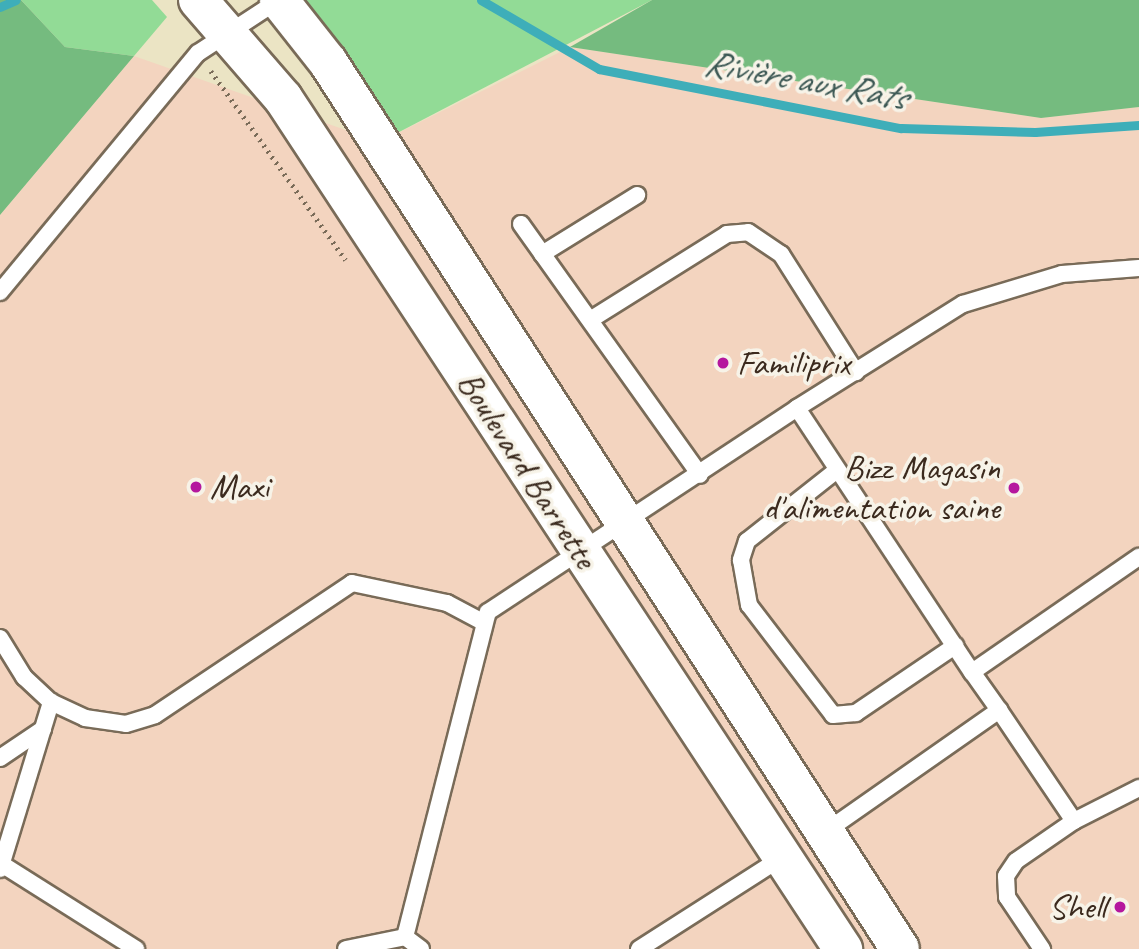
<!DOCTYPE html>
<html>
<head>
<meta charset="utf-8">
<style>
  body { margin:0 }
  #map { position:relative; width:1139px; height:949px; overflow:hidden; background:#ebe4c4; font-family:Caveat,sans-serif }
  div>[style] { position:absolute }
  .built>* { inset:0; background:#f3d4bf }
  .green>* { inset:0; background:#92db96 }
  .forest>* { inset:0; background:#75bb7f }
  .stream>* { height:9px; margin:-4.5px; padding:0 4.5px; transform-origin:4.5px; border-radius:4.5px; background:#3eaeb9 }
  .path>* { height:4.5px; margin-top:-2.25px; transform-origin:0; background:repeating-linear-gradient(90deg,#796b58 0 2px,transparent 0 7px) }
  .roads { filter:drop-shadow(2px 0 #796b58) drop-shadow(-2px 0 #796b58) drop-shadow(0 2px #796b58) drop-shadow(0 -2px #796b58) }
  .lane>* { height:16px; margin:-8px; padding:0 8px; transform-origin:8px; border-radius:8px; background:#fff }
  .secondary>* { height:38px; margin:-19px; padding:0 19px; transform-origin:19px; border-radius:19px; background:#fff }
  .dots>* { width:19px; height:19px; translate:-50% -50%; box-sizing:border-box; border:4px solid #f7f3e8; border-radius:50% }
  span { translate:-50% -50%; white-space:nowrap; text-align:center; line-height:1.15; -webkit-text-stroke:7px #f7f3e8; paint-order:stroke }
  .poi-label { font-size:35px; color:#3b2a1e }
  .left { translate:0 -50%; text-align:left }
  .right { translate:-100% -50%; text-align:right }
  .street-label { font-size:35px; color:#3b2a1e }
  .water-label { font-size:37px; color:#3c5854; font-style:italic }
</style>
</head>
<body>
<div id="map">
  <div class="built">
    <div style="clip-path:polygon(570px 47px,1041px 118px,1139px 107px,1139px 949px,0 949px,0 215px,134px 56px,380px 142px)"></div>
  </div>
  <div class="green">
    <div style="clip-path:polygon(21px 0,152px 0,167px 17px,134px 56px,65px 47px)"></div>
    <div style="clip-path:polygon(279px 0,652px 0,380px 142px)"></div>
  </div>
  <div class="forest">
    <div style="clip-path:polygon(0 0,21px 0,65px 47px,134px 56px,0 215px)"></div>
    <div style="clip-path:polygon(652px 0,1139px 0,1139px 107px,1041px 118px,570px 47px)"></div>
  </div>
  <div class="stream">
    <div style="left:481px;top:0;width:137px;rotate:30.3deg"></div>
    <div style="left:599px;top:69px;width:308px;rotate:11.1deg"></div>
    <div style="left:901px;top:128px;width:134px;rotate:1.7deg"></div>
    <div style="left:1035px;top:132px;width:104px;rotate:-3.9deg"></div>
    <div style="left:0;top:7px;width:17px;rotate:-24deg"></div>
  </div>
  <div class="path">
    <div style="left:211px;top:71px;width:232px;rotate:54.5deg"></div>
  </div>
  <div class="roads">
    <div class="lane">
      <div style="left:521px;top:224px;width:308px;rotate:54.5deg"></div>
      <div style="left:542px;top:254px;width:112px;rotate:-31.8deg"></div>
      <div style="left:0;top:292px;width:310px;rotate:-50.4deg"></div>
      <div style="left:198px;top:53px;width:97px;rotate:-33.2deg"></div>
      <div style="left:590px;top:320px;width:162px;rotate:-32.1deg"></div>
      <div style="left:727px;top:234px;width:21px;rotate:-5deg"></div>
      <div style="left:748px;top:232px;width:40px;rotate:34deg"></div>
      <div style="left:781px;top:254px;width:140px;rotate:57.6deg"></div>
      <div style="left:797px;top:408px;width:196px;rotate:-32.1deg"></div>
      <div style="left:963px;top:304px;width:103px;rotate:-16.9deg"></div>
      <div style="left:1062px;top:274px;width:77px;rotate:-4.5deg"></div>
      <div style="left:837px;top:470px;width:115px;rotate:141.7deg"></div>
      <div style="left:747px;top:541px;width:20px;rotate:108deg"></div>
      <div style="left:741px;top:560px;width:46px;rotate:79.9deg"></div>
      <div style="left:749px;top:605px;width:138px;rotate:52.6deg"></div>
      <div style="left:833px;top:715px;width:23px;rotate:-5deg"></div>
      <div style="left:856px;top:713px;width:120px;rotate:-34.1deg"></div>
      <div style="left:0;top:638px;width:46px;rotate:58.4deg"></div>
      <div style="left:24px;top:677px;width:37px;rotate:43deg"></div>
      <div style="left:51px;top:702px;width:38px;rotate:25deg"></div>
      <div style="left:85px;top:718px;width:41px;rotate:8.3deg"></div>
      <div style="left:126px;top:724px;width:30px;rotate:-17deg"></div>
      <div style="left:155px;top:715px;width:237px;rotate:-33.8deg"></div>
      <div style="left:352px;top:583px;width:97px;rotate:11.9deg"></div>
      <div style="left:447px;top:603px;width:40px;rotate:28deg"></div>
      <div style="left:999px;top:710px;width:134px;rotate:56deg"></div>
      <div style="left:1074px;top:821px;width:70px;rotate:145.4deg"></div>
      <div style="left:1016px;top:861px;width:18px;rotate:124deg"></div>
      <div style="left:1006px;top:876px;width:21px;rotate:87deg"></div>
      <div style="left:1007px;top:897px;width:63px;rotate:56.1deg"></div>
      <div style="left:0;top:758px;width:52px;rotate:-34deg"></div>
      <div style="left:1074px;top:821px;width:73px;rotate:-26.9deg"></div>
      <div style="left:825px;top:832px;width:213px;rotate:-35deg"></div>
      <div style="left:999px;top:710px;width:47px;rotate:-125.4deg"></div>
      <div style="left:972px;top:672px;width:203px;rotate:-34.6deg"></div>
      <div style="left:0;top:863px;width:161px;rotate:32.3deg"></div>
      <div style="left:0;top:869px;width:175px;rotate:-73deg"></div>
      <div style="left:346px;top:949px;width:60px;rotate:-11.5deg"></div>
      <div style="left:421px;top:949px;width:20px;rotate:-143deg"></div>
      <div style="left:405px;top:937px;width:335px;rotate:-75.7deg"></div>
      <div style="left:488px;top:612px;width:370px;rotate:-33.4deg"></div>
      <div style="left:797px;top:408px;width:317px;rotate:56.5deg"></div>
      <div style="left:639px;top:949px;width:171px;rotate:-32.6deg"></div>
    </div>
    <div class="secondary">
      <div style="left:198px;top:0;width:130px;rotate:49.1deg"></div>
      <div style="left:283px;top:98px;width:1019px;rotate:56.65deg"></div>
      <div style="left:279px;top:0;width:79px;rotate:51.7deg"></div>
      <div style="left:328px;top:62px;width:1055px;rotate:57.18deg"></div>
    </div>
  </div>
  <div class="dots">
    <div style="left:723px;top:363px;background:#b5179e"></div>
    <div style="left:196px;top:487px;background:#b5179e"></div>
    <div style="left:1014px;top:488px;background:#b5179e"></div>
    <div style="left:1120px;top:907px;background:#b5179e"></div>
  </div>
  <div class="poi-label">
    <span class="left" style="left:737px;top:363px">Familiprix</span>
    <span class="right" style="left:1000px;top:488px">Bizz Magasin<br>d'alimentation saine</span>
    <span class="left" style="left:210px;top:487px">Maxi</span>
    <span class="right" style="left:1106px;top:907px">Shell</span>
  </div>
  <div class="street-label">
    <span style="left:527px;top:470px;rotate:57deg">Boulevard Barrette</span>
  </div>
  <div class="water-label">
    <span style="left:805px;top:80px;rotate:10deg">Rivière aux Rats</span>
  </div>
</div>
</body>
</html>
